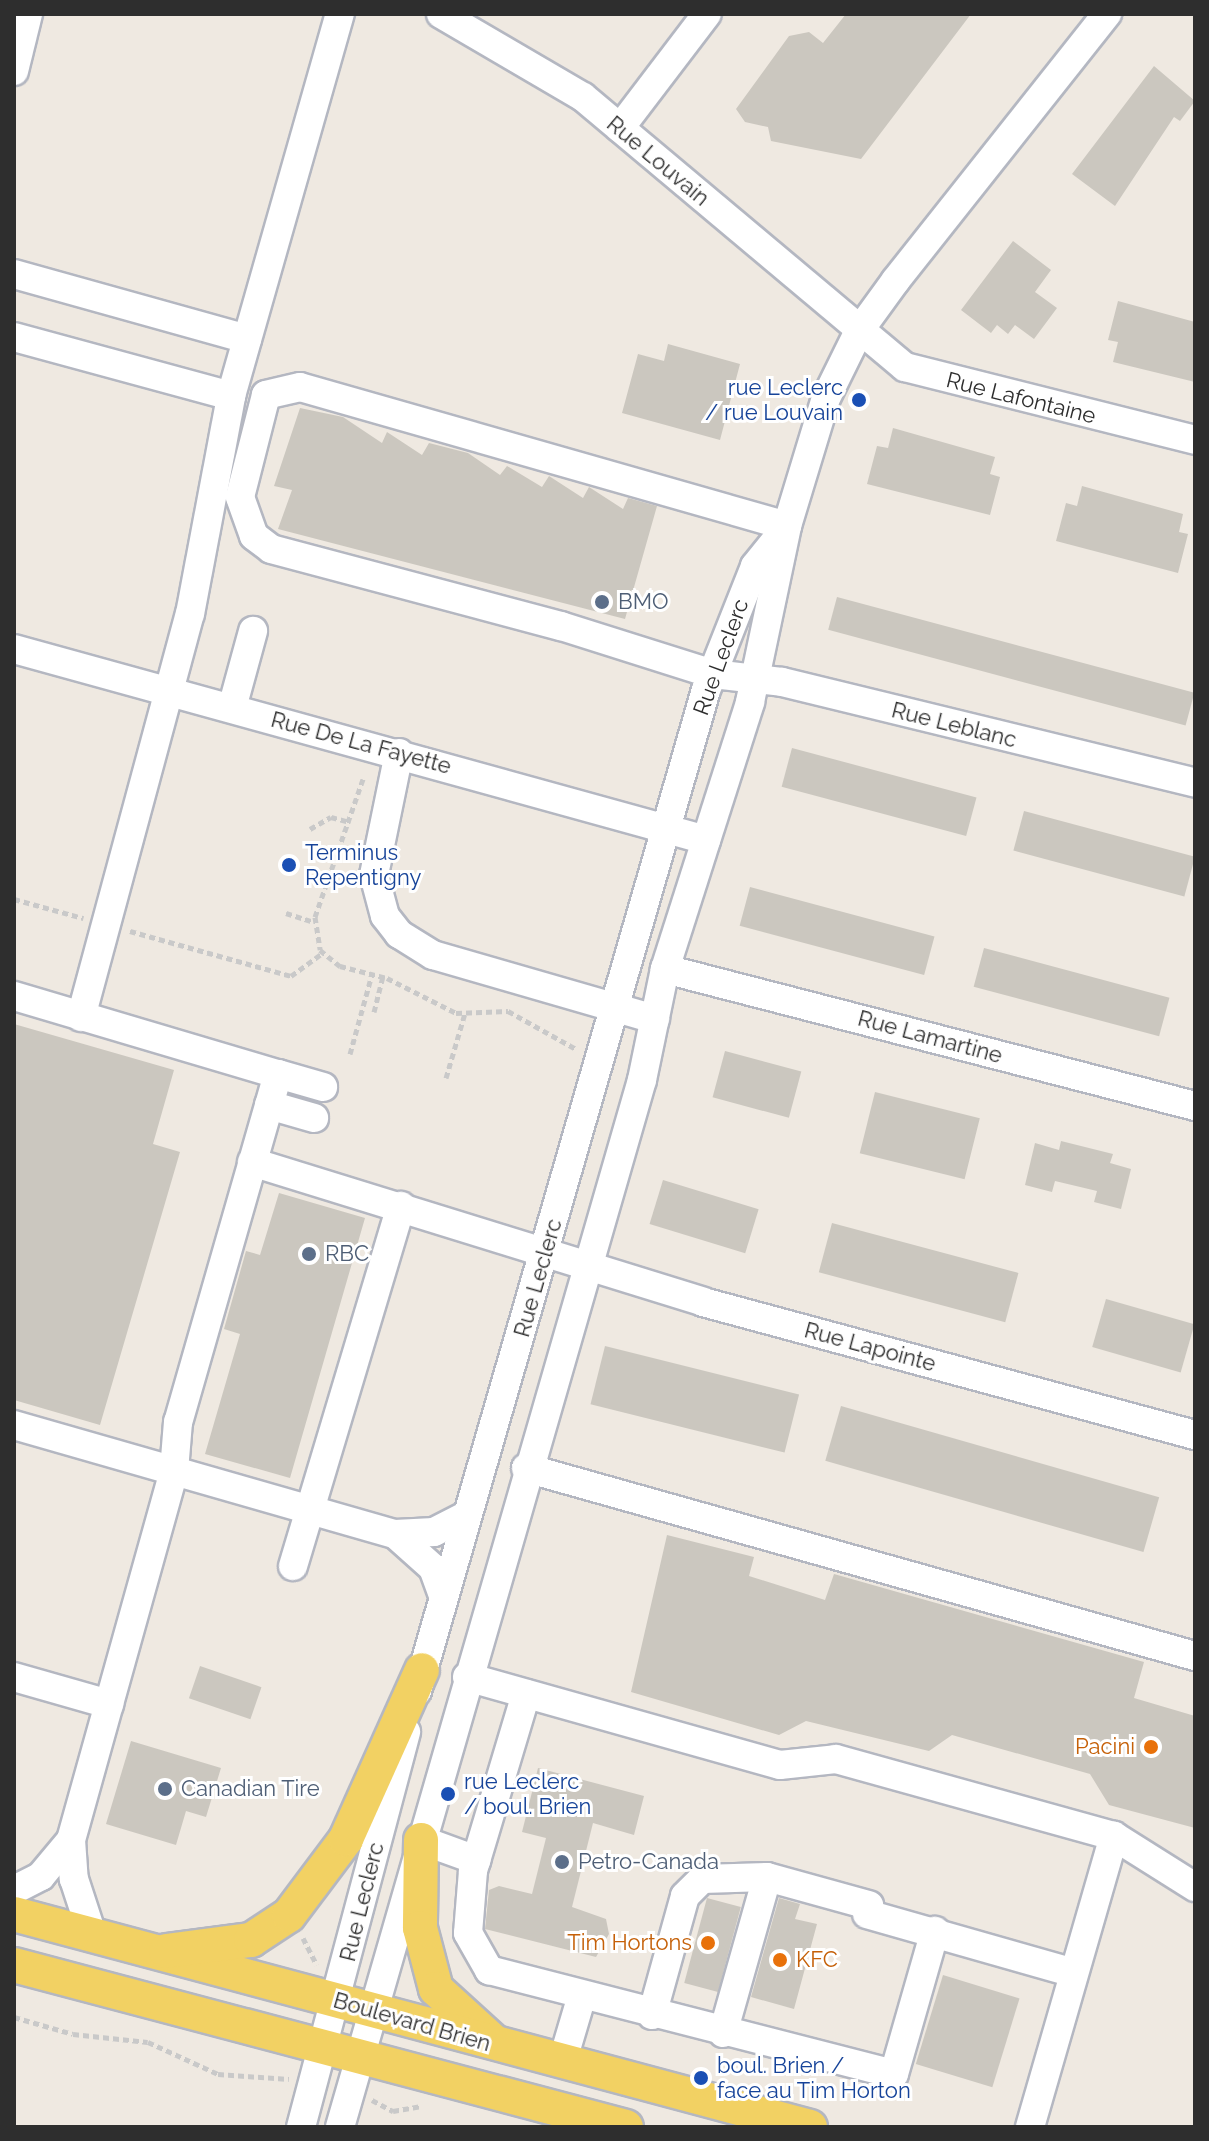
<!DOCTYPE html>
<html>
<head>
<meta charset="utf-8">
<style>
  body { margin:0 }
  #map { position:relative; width:1209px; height:2141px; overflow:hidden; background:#efe9e1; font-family:Raleway,sans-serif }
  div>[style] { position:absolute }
  .building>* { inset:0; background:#cbc7bf; transform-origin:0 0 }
  .path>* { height:5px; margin-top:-2.5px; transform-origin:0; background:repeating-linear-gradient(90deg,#c9c9c9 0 6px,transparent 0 10px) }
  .roads { filter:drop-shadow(2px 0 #b4b7c1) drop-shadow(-2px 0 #b4b7c1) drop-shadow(0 2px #b4b7c1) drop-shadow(0 -2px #b4b7c1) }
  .minor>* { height:28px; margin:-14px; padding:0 14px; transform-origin:14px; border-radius:14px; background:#fff }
  .major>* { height:34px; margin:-17px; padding:0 17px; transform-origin:17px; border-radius:17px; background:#f2d163 }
  .dots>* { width:22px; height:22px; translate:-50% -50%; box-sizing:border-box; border:4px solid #fff; border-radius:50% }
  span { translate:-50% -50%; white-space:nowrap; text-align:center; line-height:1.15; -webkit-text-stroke:6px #fff; paint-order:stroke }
  .street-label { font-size:22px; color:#2e2e2e }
  .transit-label { font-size:22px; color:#164399 }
  .right { translate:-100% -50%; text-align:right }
  .left { translate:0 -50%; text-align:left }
  .service-label { font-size:22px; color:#4e5e75 }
  .food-label { font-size:22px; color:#c56008 }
  .frame { position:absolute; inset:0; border:16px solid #2e2e2e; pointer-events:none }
</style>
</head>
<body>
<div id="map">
  <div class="building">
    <div style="clip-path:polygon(846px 14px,971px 14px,861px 159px,771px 141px,768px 127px,745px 122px,736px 109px,789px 36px,809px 32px,823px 43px)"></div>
    <div style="clip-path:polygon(1154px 66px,1195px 101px,1180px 121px,1174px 117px,1115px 206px,1072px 174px)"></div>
    <div style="clip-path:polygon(1013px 241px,1051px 270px,1035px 292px,1057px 308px,1034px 339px,1015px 325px,1008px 334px,997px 325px,991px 333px,961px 310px)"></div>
    <div style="clip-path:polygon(1118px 301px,1195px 322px,1195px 382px,1113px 362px,1118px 342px,1108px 340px)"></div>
    <div style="clip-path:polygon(668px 344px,740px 364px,720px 440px,622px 413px,638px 354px,664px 361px)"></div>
    <div style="clip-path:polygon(300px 408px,343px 417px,382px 443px,387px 432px,422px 455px,429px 443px,468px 453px,500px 475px,507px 466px,542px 487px,549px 476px,583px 498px,589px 487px,623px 509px,628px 498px,657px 506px,625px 619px,278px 529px,292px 490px,274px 486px)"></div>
    <div style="clip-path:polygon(893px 428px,995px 457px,990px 474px,1000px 477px,990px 515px,867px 484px,877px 446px,888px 448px)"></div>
    <div style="clip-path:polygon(1082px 486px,1183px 514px,1179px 532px,1188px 534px,1178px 573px,1056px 541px,1066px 503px,1077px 506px)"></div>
    <div style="left:837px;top:597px;width:370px;height:34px;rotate:15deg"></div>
    <div style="left:792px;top:748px;width:191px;height:40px;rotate:15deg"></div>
    <div style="left:1024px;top:811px;width:177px;height:41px;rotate:15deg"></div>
    <div style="left:750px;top:887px;width:191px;height:40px;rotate:15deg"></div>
    <div style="left:984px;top:948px;width:192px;height:40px;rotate:15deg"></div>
    <div style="clip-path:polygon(14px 1024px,174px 1070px,153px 1144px,180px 1152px,100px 1425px,14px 1400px)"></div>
    <div style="left:725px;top:1051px;width:79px;height:48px;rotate:15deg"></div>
    <div style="left:875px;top:1092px;width:108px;height:63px;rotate:14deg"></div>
    <div style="clip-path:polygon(1061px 1141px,1113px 1154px,1110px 1163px,1131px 1169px,1121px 1209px,1094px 1202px,1097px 1191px,1055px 1181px,1052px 1192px,1025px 1185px,1035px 1143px,1059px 1150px)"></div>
    <div style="left:663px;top:1180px;width:100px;height:46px;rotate:17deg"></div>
    <div style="clip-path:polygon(279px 1193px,365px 1218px,290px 1478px,205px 1454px,240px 1334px,224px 1329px,246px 1251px,260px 1255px)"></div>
    <div style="left:832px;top:1223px;width:193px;height:51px;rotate:15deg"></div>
    <div style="left:1106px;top:1299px;width:92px;height:50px;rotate:16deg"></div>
    <div style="left:605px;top:1346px;width:200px;height:60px;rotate:14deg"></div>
    <div style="left:841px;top:1406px;width:331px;height:57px;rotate:16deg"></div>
    <div style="clip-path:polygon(667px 1535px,754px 1557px,749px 1576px,825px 1600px,834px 1574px,1144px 1662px,1134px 1698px,1195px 1716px,1195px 1828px,1109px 1805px,1090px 1774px,952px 1735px,929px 1751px,806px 1721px,779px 1735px,631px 1692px)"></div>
    <div style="left:200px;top:1666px;width:65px;height:34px;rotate:19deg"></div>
    <div style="clip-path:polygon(131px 1741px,221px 1768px,206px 1817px,186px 1811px,176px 1845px,106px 1824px)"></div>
    <div style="clip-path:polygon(538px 1768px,644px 1796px,634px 1835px,593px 1823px,572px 1907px,606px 1919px,609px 1934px,596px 1957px,485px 1929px,489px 1890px,499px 1886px,532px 1894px,546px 1838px,522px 1832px)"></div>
    <div style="left:707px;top:1898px;width:35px;height:88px;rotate:15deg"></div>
    <div style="clip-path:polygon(779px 1898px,800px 1904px,795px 1919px,817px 1924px,794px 2009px,751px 1997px)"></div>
    <div style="left:943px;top:1975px;width:80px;height:93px;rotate:17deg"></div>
  </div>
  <div class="path">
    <div style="left:363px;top:779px;width:146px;rotate:109.2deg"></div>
    <div style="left:315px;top:917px;width:33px;rotate:81deg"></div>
    <div style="left:320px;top:950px;width:26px;rotate:39deg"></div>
    <div style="left:340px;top:966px;width:49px;rotate:14.3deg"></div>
    <div style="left:387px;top:978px;width:77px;rotate:26.9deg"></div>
    <div style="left:456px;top:1013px;width:52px;rotate:-2.2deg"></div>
    <div style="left:508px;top:1011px;width:78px;rotate:29.2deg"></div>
    <div style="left:310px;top:829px;width:24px;rotate:-30deg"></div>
    <div style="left:331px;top:817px;width:20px;rotate:15deg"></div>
    <div style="left:14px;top:899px;width:72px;rotate:15.4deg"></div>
    <div style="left:286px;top:913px;width:29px;rotate:18deg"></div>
    <div style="left:130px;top:931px;width:167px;rotate:15.6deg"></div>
    <div style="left:291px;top:976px;width:39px;rotate:-36deg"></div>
    <div style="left:374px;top:1012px;width:36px;rotate:-76deg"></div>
    <div style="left:350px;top:1054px;width:83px;rotate:-74.6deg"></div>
    <div style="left:446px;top:1078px;width:68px;rotate:-73.7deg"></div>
    <div style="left:303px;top:1938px;width:30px;rotate:63deg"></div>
    <div style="left:14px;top:2017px;width:61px;rotate:16.1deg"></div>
    <div style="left:73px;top:2034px;width:75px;rotate:6.1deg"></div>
    <div style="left:148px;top:2042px;width:77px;rotate:24.6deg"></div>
    <div style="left:218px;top:2074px;width:71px;rotate:4deg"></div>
    <div style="left:372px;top:2100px;width:24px;rotate:28deg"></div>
    <div style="left:393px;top:2111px;width:29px;rotate:-10deg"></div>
  </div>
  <div class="roads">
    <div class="minor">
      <div style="left:441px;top:14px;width:164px;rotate:30.3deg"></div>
      <div style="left:583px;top:97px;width:420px;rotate:40deg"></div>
      <div style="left:905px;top:367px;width:299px;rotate:14.1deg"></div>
      <div style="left:14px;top:71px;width:59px;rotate:-76.2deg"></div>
      <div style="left:620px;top:128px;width:143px;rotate:-52.7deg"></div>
      <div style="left:14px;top:274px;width:242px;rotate:15.6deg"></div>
      <div style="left:14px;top:337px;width:225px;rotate:15.2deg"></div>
      <div style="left:787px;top:526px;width:506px;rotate:-164.07deg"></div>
      <div style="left:300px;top:387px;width:35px;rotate:167deg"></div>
      <div style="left:266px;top:395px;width:105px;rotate:104.3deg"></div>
      <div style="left:240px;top:497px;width:41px;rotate:70.3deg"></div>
      <div style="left:254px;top:536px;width:21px;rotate:37deg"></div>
      <div style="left:271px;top:549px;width:300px;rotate:14.9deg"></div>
      <div style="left:561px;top:626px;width:159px;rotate:17.5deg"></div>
      <div style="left:713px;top:674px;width:69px;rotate:6.6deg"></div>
      <div style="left:782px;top:682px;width:425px;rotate:13.7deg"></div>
      <div style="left:14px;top:649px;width:718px;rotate:15.43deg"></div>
      <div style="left:232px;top:708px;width:80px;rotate:-74.7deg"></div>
      <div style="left:399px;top:753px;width:125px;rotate:101.6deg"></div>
      <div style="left:374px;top:875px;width:42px;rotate:75deg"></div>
      <div style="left:385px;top:916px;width:23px;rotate:52deg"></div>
      <div style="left:399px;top:934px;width:40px;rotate:32deg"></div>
      <div style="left:433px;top:955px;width:231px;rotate:16.1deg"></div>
      <div style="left:665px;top:969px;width:547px;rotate:14.49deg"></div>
      <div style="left:14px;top:996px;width:275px;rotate:16.5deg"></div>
      <div style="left:278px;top:1074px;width:362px;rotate:106deg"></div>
      <div style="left:178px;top:1422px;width:49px;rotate:94.7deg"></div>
      <div style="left:174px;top:1471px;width:383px;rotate:105.6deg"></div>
      <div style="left:71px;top:1840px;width:39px;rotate:86deg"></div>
      <div style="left:74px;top:1879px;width:61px;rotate:71.9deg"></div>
      <div style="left:81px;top:1017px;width:417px;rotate:-74.9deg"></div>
      <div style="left:190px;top:614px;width:222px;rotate:-79.3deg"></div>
      <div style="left:231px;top:396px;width:397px;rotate:-74.1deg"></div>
      <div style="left:278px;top:1074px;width:47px;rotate:16.1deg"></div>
      <div style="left:269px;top:1105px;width:47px;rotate:16.1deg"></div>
      <div style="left:252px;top:1162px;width:472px;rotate:17.2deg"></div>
      <div style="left:703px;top:1302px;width:510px;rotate:15.13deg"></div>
      <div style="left:14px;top:1425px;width:396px;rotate:16deg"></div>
      <div style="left:395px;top:1534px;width:51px;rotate:41.8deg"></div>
      <div style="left:433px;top:1568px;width:30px;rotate:70deg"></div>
      <div style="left:526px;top:1468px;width:695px;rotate:15.7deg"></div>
      <div style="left:395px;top:1534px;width:39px;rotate:-3deg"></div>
      <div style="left:434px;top:1532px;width:34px;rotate:-27deg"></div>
      <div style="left:293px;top:1566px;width:376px;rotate:-73.3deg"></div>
      <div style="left:14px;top:1677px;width:99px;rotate:15.9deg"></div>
      <div style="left:467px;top:1677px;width:325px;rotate:15.7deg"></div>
      <div style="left:780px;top:1765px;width:56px;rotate:-6.1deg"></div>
      <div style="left:836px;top:1759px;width:288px;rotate:15.5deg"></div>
      <div style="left:1114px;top:1836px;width:96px;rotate:32.2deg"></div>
      <div style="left:417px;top:1691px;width:1042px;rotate:-73.9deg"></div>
      <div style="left:706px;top:690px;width:133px;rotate:-68.4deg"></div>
      <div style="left:755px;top:566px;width:46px;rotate:-51.1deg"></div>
      <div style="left:526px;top:1694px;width:185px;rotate:106.7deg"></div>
      <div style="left:473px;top:1871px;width:62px;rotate:94.6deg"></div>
      <div style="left:468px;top:1933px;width:43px;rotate:60.4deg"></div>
      <div style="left:489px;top:1970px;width:418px;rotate:14.4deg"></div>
      <div style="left:894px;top:2074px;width:149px;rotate:-74deg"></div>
      <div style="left:421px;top:1840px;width:59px;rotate:20deg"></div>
      <div style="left:14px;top:1890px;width:30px;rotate:-27deg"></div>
      <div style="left:41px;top:1876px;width:47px;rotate:-50.2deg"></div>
      <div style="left:867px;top:1914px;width:215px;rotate:15.9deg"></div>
      <div style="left:652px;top:2015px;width:123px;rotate:-74.5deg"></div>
      <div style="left:685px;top:1896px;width:24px;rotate:-45deg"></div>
      <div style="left:702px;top:1879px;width:65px;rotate:-1.8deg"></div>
      <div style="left:767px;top:1877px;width:106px;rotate:15.4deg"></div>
      <div style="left:723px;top:2033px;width:162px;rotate:-74.2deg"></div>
      <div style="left:562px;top:2063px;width:67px;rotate:-73.5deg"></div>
      <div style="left:301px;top:2127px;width:409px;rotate:-75.1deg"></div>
      <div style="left:340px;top:2127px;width:1090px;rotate:-73.91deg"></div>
      <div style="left:642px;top:1080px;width:113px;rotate:-78.3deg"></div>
      <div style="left:665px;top:969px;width:280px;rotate:-72.3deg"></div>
      <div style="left:750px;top:702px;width:180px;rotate:-78.1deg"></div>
      <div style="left:787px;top:526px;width:134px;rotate:-73.1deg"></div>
      <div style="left:826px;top:398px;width:75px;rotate:-63.8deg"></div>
      <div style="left:859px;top:331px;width:63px;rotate:-54deg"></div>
      <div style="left:896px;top:280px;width:340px;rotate:-51.6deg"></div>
      <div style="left:1030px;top:2127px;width:303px;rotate:-73.9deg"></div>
    </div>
    <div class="major">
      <div style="left:421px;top:1840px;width:88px;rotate:90.7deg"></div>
      <div style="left:420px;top:1928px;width:63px;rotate:75.3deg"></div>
      <div style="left:436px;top:1989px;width:77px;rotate:42.4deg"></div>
      <div style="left:14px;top:1914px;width:824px;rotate:14.98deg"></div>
      <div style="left:166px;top:1951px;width:86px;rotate:-7.4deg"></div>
      <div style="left:251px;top:1940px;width:45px;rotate:-33.3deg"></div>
      <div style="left:289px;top:1915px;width:95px;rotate:-53.1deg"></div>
      <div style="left:346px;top:1839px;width:185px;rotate:-65.8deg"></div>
      <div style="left:14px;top:1965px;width:633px;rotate:14.83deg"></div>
    </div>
  </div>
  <div class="dots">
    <div style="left:859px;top:400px;background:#1a4fb4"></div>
    <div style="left:602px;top:602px;background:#5c6f8a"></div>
    <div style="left:289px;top:865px;background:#1a4fb4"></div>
    <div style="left:309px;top:1254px;background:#5c6f8a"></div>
    <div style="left:1151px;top:1747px;background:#e8710a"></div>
    <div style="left:165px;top:1789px;background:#5c6f8a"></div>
    <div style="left:448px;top:1794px;background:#1a4fb4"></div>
    <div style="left:562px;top:1862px;background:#5c6f8a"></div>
    <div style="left:708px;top:1943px;background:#e8710a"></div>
    <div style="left:780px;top:1960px;background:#e8710a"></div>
    <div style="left:701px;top:2078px;background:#1a4fb4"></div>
  </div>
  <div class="street-label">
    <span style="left:658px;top:161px;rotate:40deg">Rue Louvain</span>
    <span style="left:1021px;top:398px;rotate:14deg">Rue Lafontaine</span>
    <span style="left:721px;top:657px;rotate:-70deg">Rue Leclerc</span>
    <span style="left:954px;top:725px;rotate:14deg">Rue Leblanc</span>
    <span style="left:361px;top:743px;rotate:15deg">Rue De La Fayette</span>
    <span style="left:930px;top:1037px;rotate:15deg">Rue Lamartine</span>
    <span style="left:538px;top:1278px;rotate:-74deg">Rue Leclerc</span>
    <span style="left:870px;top:1347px;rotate:15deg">Rue Lapointe</span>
    <span style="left:362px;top:1902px;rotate:-76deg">Rue Leclerc</span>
    <span style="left:412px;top:2022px;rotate:16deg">Boulevard Brien</span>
  </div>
  <div class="transit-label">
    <span class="right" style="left:843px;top:400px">rue Leclerc<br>/ rue Louvain</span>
    <span class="left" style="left:305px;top:865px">Terminus<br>Repentigny</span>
    <span class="left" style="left:464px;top:1794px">rue Leclerc<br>/ boul. Brien</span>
    <span class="left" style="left:717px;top:2078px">boul. Brien /<br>face au Tim Horton</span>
  </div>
  <div class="service-label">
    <span class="left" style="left:618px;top:602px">BMO</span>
    <span class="left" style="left:325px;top:1254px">RBC</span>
    <span class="left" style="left:181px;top:1789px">Canadian Tire</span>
    <span class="left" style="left:578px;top:1862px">Petro-Canada</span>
  </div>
  <div class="food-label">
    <span class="right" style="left:1135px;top:1747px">Pacini</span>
    <span class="right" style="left:692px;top:1943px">Tim Hortons</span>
    <span class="left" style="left:796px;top:1960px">KFC</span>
  </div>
  <div class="frame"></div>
</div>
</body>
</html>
